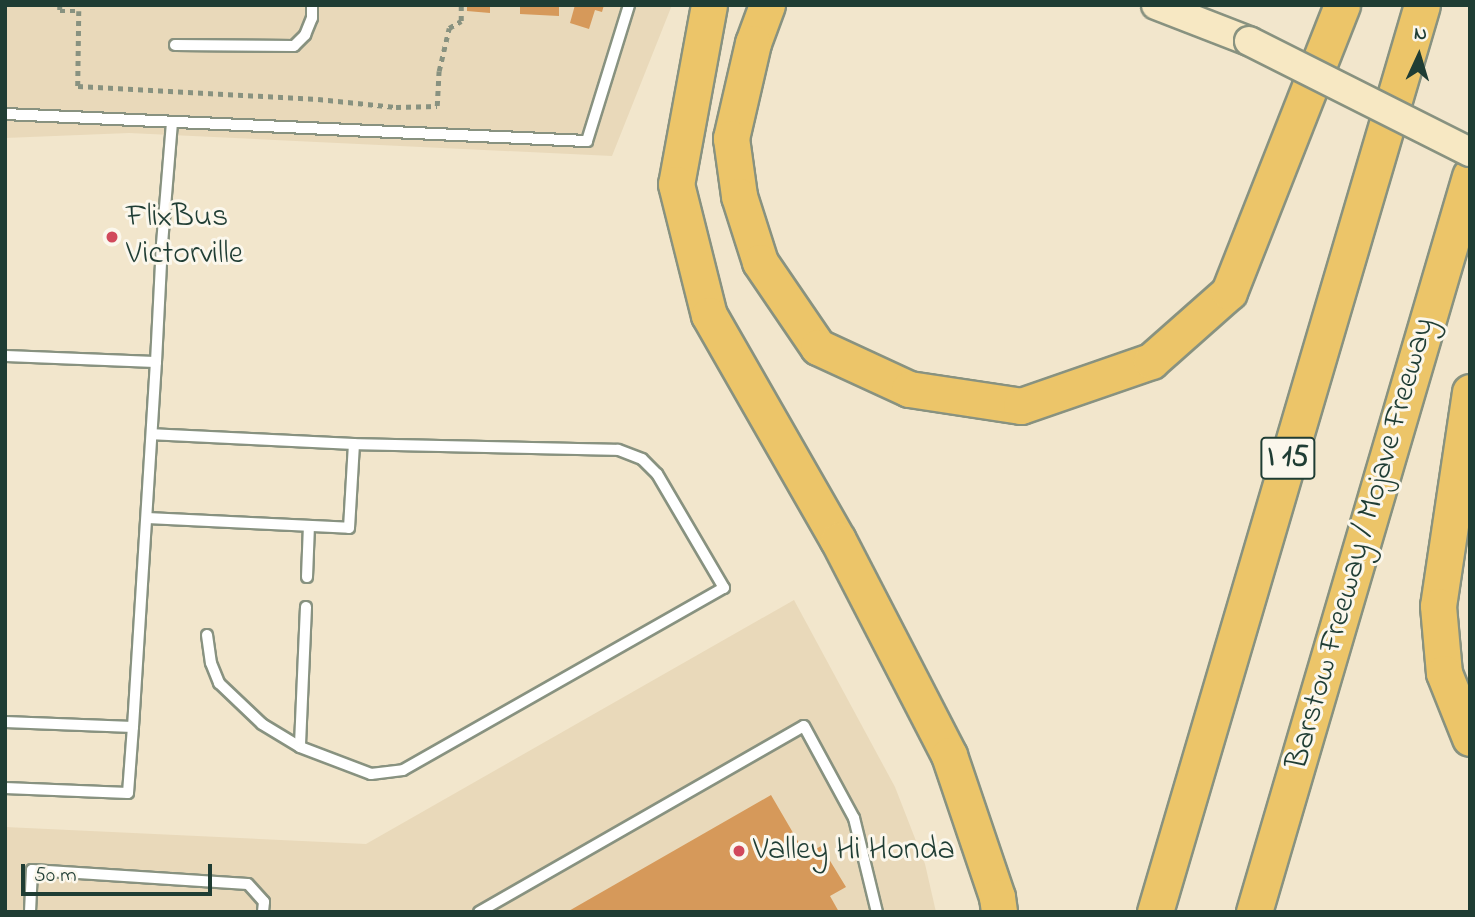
<!DOCTYPE html>
<html>
<head>
<meta charset="utf-8">
<style>
  body { margin:0 }
  #map { position:relative; width:1475px; height:917px; overflow:hidden; background:#f2e6cc; font-family:"Indie Flower",sans-serif }
  div>[style] { position:absolute }
  .built>* { inset:0; background:#e9d9ba }
  .building>* { inset:0; background:#d6995a }
  .path>* { height:4.5px; margin-top:-2.25px; transform-origin:0; background:repeating-linear-gradient(90deg,#889280 0 5px,transparent 0 10px) }
  .roads { filter:drop-shadow(2px 0 #889280) drop-shadow(-2px 0 #889280) drop-shadow(0 2px #889280) drop-shadow(0 -2px #889280) }
  .lane>* { height:10px; margin:-5px; padding:0 5px; transform-origin:5px; border-radius:5px; background:#fff }
  .secondary>* { height:28px; margin:-14px; padding:0 14px; transform-origin:14px; border-radius:14px; background:#f7e8c3 }
  .highway>* { height:35px; margin:-17.5px; padding:0 17.5px; transform-origin:17.5px; border-radius:17.5px; background:#ecc569 }
  .bridges { filter:drop-shadow(2px 0 #889280) drop-shadow(-2px 0 #889280) drop-shadow(0 2px #889280) drop-shadow(0 -2px #889280) }
  .secondary-bridge>* { height:28px; margin:-14px; padding:0 14px; transform-origin:14px; border-radius:14px; background:#f7e8c3 }
  .dots>* { width:19px; height:19px; translate:-50% -50%; box-sizing:border-box; border:4px solid #fbf7ec; border-radius:50% }
  span { translate:-50% -50%; white-space:nowrap; text-align:center; line-height:1.15; -webkit-text-stroke:6px #fbf7ec; paint-order:stroke }
  .shield-label span { padding:2px 5px; background:#fbf7ec; border:2px solid; border-radius:5px; -webkit-text-stroke-width:0 }
  .shield-label { font-size:30px; color:#1f3d34; font-weight:700 }
  .poi-label { font-size:32px; color:#1f3d34 }
  .left { translate:0 -50%; text-align:left }
  .street-label { font-size:32px; color:#1f3d34 }
  .frame { position:absolute; inset:0; border:7px solid #1f3d34; pointer-events:none }
  .north { position:absolute; left:1384px; top:21px; width:70px; height:70px; -webkit-text-stroke:5px #fbf7ec; paint-order:stroke; rotate:4deg; font-size:19px; font-weight:700; line-height:28px; text-align:center; color:#1f3d34 }
  .north::after { content:''; display:block; margin:auto; width:24px; height:32px; background:#1f3d34; clip-path:polygon(50% 0,100% 100%,50% 72%,0 100%) }
  .scale { position:absolute; left:21px; top:864px; width:191px; height:32px; box-sizing:border-box; border:4px solid #1f3d34; border-top:0; padding-left:9px; font-size:21px; line-height:24px; white-space:nowrap; color:#1f3d34; -webkit-text-stroke:5px #fbf7ec; paint-order:stroke }
</style>
</head>
<body>
<div id="map">
  <div class="built">
    <div style="clip-path:polygon(5px 5px,672px 5px,612px 156px,129px 133px,5px 138px)"></div>
    <div style="clip-path:polygon(794px 600px,895px 787px,925px 864px,936px 912px,5px 912px,5px 827px,366px 844px)"></div>
  </div>
  <div class="building">
    <div style="clip-path:polygon(467px 5px,490px 5px,490px 13px,467px 11px)"></div>
    <div style="clip-path:polygon(520px 5px,559px 5px,559px 16px,520px 14px)"></div>
    <div style="clip-path:polygon(575px 5px,604px 5px,602px 12px,595px 10px,589px 29px,570px 23px)"></div>
    <div style="clip-path:polygon(771px 795px,806px 855px,821px 846px,846px 887px,830px 896px,839px 912px,567px 912px)"></div>
  </div>
  <div class="path">
    <div style="left:60px;top:5px;width:6px;rotate:90deg"></div>
    <div style="left:60px;top:11px;width:19px"></div>
    <div style="left:79px;top:11px;width:75px;rotate:90.8deg"></div>
    <div style="left:78px;top:86px;width:240px;rotate:3.1deg"></div>
    <div style="left:318px;top:99px;width:78px;rotate:5.9deg"></div>
    <div style="left:396px;top:107px;width:41px;rotate:-1.4deg"></div>
    <div style="left:437px;top:106px;width:35px;rotate:-87deg"></div>
    <div style="left:439px;top:71px;width:44px;rotate:-76.9deg"></div>
    <div style="left:449px;top:28px;width:14px;rotate:-30deg"></div>
    <div style="left:461px;top:21px;width:16px;rotate:-90deg"></div>
  </div>
  <div class="roads">
    <div class="lane">
      <div style="left:175px;top:45px;width:119px;rotate:0.5deg"></div>
      <div style="left:294px;top:46px;width:16px;rotate:-45deg"></div>
      <div style="left:305px;top:35px;width:18px;rotate:-68deg"></div>
      <div style="left:312px;top:18px;width:13px;rotate:-90deg"></div>
      <div style="left:5px;top:114px;width:583px;rotate:2.66deg"></div>
      <div style="left:587px;top:141px;width:142px;rotate:-72.8deg"></div>
      <div style="left:5px;top:356px;width:151px;rotate:2.3deg"></div>
      <div style="left:156px;top:362px;width:118px;rotate:-87.1deg"></div>
      <div style="left:162px;top:244px;width:122px;rotate:-85.3deg"></div>
      <div style="left:147px;top:518px;width:202px;rotate:2.8deg"></div>
      <div style="left:349px;top:528px;width:84px;rotate:-86.6deg"></div>
      <div style="left:354px;top:444px;width:201px;rotate:-177.2deg"></div>
      <div style="left:307px;top:577px;width:51px;rotate:-87.8deg"></div>
      <div style="left:306px;top:607px;width:140px;rotate:92.5deg"></div>
      <div style="left:300px;top:747px;width:76px;rotate:20.8deg"></div>
      <div style="left:371px;top:774px;width:32px;rotate:-7deg"></div>
      <div style="left:403px;top:770px;width:369px;rotate:-29.6deg"></div>
      <div style="left:724px;top:588px;width:132px;rotate:-120.4deg"></div>
      <div style="left:657px;top:474px;width:21px;rotate:-135deg"></div>
      <div style="left:642px;top:459px;width:26px;rotate:-159deg"></div>
      <div style="left:618px;top:450px;width:264px;rotate:-178.7deg"></div>
      <div style="left:207px;top:635px;width:28px;rotate:82deg"></div>
      <div style="left:211px;top:663px;width:22px;rotate:68deg"></div>
      <div style="left:219px;top:683px;width:59px;rotate:43.6deg"></div>
      <div style="left:262px;top:724px;width:44px;rotate:31.2deg"></div>
      <div style="left:5px;top:722px;width:128px;rotate:2.2deg"></div>
      <div style="left:133px;top:727px;width:366px;rotate:-86.4deg"></div>
      <div style="left:5px;top:788px;width:123px;rotate:2.3deg"></div>
      <div style="left:128px;top:793px;width:66px;rotate:-85.7deg"></div>
      <div style="left:30px;top:912px;width:42px;rotate:-87.3deg"></div>
      <div style="left:32px;top:870px;width:216px;rotate:3.7deg"></div>
      <div style="left:248px;top:884px;width:24px;rotate:48deg"></div>
      <div style="left:264px;top:902px;width:10px;rotate:96deg"></div>
      <div style="left:479px;top:912px;width:374px;rotate:-29.8deg"></div>
      <div style="left:804px;top:726px;width:105px;rotate:61.5deg"></div>
      <div style="left:854px;top:818px;width:97px;rotate:76.3deg"></div>
    </div>
    <div class="secondary">
      <div style="left:1156px;top:5px;width:100px;rotate:21.2deg"></div>
    </div>
    <div class="highway">
      <div style="left:709px;top:5px;width:182px;rotate:100.4deg"></div>
      <div style="left:676px;top:184px;width:135px;rotate:75.9deg"></div>
      <div style="left:709px;top:315px;width:259px;rotate:60.2deg"></div>
      <div style="left:838px;top:540px;width:242px;rotate:62.7deg"></div>
      <div style="left:949px;top:755px;width:150px;rotate:71.3deg"></div>
      <div style="left:997px;top:897px;width:15px;rotate:82deg"></div>
      <div style="left:767px;top:5px;width:40px;rotate:110.2deg"></div>
      <div style="left:753px;top:43px;width:98px;rotate:103deg"></div>
      <div style="left:731px;top:138px;width:59px;rotate:82.1deg"></div>
      <div style="left:739px;top:196px;width:69px;rotate:72.3deg"></div>
      <div style="left:760px;top:262px;width:103px;rotate:55.7deg"></div>
      <div style="left:818px;top:347px;width:100px;rotate:24.8deg"></div>
      <div style="left:909px;top:389px;width:113px;rotate:8.6deg"></div>
      <div style="left:1021px;top:406px;width:138px;rotate:-19.1deg"></div>
      <div style="left:1151px;top:361px;width:104px;rotate:-41.5deg"></div>
      <div style="left:1229px;top:292px;width:308px;rotate:-68.5deg"></div>
      <div style="left:1470px;top:392px;width:216px;rotate:98.5deg"></div>
      <div style="left:1438px;top:606px;width:67px;rotate:84.9deg"></div>
      <div style="left:1444px;top:673px;width:70px;rotate:68.2deg"></div>
      <div style="left:1155px;top:912px;width:945px;rotate:-73.6deg"></div>
      <div style="left:1254px;top:912px;width:767px;rotate:-73.64deg"></div>
    </div>
  </div>
  <div class="bridges">
    <div class="secondary-bridge">
      <div style="left:1249px;top:41px;width:247px;rotate:26.7deg"></div>
    </div>
  </div>
  <div class="dots">
    <div style="left:112px;top:237px;background:#d1495b"></div>
    <div style="left:739px;top:851px;background:#d1495b"></div>
  </div>
  <div class="shield-label">
    <span style="left:1288px;top:458px">I 15</span>
  </div>
  <div class="poi-label">
    <span class="left" style="left:126px;top:237px">FlixBus<br>Victorville</span>
    <span class="left" style="left:753px;top:851px">Valley Hi Honda</span>
  </div>
  <div class="street-label">
    <span style="left:1362px;top:544px;rotate:-74deg">Barstow Freeway / Mojave Freeway</span>
  </div>
  <div class="frame"></div>
  <div class="north">N</div>
  <div class="scale">50 m</div>
</div>
</body>
</html>
